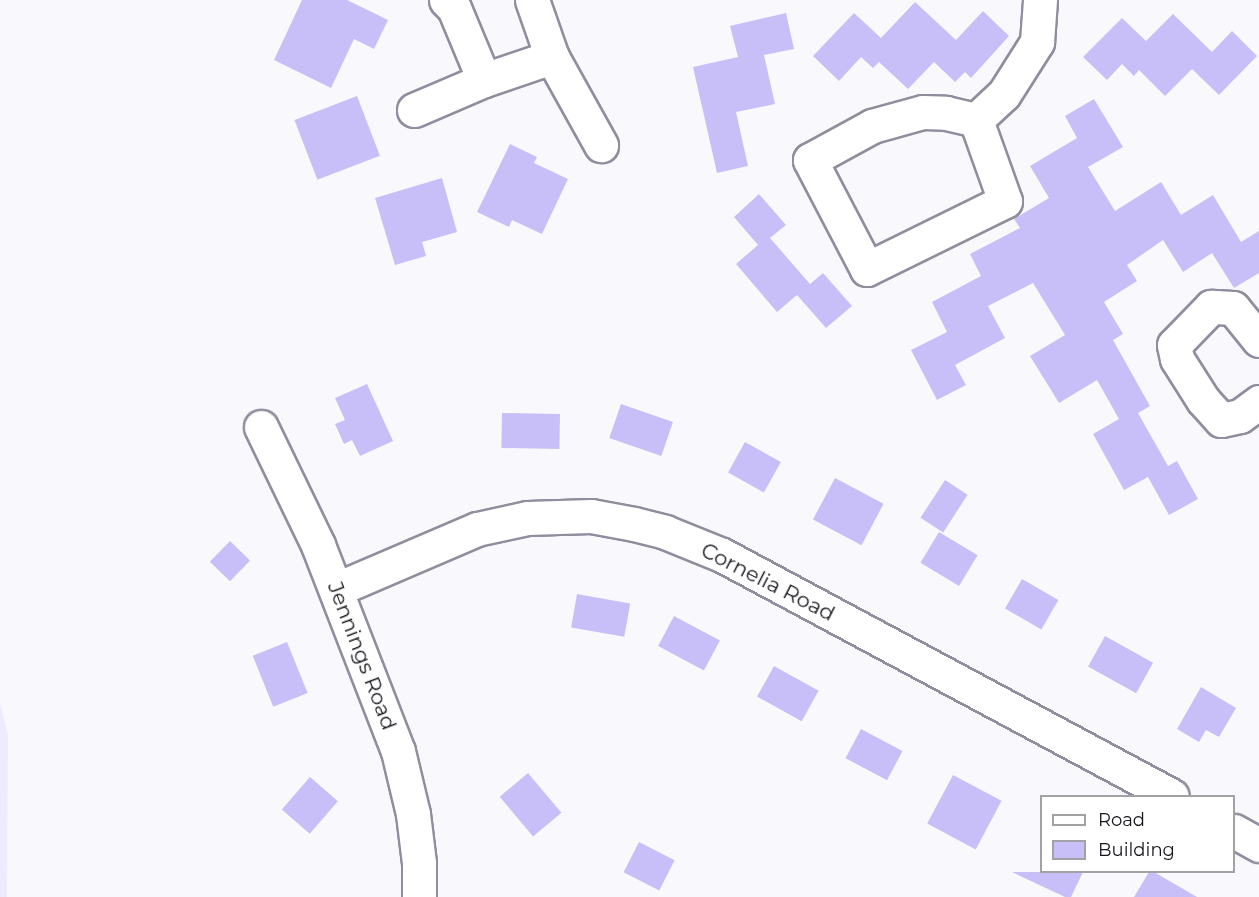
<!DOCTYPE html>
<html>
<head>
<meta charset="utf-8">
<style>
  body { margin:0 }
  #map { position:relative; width:1259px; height:897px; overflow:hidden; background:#f9f9fd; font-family:Montserrat,sans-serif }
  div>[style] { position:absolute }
  .built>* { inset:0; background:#eeeaff }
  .building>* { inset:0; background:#c9bff8; transform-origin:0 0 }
  .roads { filter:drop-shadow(2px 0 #908d9e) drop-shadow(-2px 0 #908d9e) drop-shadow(0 2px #908d9e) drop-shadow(0 -2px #908d9e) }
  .minor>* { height:33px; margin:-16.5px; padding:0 16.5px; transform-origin:16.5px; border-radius:16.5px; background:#fff }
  span { translate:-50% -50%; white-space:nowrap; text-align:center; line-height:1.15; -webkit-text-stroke:6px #fff; paint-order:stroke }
  .street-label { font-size:21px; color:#17161c }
  .legend { position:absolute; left:1040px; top:795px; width:195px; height:78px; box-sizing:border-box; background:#fff; border:2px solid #a2a2a4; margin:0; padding:8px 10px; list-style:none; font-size:18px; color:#17161c }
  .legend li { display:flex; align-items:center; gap:12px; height:30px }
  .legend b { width:30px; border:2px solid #a2a2a4 }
</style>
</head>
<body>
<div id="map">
  <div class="built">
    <div style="clip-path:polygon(0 703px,8px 734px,7px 897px,0 897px)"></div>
  </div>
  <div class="building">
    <div style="clip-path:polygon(302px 0,347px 0,388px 20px,374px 49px,354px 39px,331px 88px,274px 60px)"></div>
    <div style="clip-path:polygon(915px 2px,956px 40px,983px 11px,1009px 36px,971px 78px,965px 72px,955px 82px,934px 62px,908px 89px,879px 62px,873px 68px,861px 57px,839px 81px,813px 56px,854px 13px,881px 38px)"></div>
    <div style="clip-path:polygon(786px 13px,794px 49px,764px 55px,775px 104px,736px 112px,748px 166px,717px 173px,693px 67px,738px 57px,730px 26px)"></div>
    <div style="clip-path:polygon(1173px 14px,1212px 52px,1232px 31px,1257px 56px,1219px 95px,1192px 69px,1165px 96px,1139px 70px,1134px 76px,1122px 64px,1107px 80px,1083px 57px,1122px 18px,1146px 41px)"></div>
    <div style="left:357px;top:96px;width:64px;height:67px;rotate:69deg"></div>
    <div style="clip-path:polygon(1094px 99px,1123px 147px,1088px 167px,1115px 211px,1161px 182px,1181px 215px,1213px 195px,1241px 242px,1259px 231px,1259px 273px,1234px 288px,1212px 253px,1183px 272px,1163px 240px,1127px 265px,1137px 281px,1104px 302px,1123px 334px,1113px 340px,1150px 406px,1138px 413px,1168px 466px,1177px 461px,1198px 499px,1169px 515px,1148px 477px,1124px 490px,1093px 434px,1119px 419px,1097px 380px,1059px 403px,1030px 356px,1065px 335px,1033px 283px,988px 306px,1005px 338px,955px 365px,966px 385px,937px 400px,911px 350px,947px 332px,932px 302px,981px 276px,970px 254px,1020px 228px,1014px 219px,1049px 198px,1030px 166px,1077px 138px,1065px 116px)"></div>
    <div style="clip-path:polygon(510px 144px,537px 157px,534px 163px,568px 179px,542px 234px,512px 220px,509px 227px,477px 212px)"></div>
    <div style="clip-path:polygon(442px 178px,457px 232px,422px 242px,426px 256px,395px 265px,375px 198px)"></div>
    <div style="clip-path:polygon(759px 194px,786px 225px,770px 238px,810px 284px,823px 273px,852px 306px,826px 328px,797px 295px,777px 312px,736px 264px,758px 245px,734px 217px)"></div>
    <div style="clip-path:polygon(367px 384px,393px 441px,360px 456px,352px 440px,344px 444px,335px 424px,345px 420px,335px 398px)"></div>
    <div style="left:621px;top:404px;width:55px;height:36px;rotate:19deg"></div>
    <div style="left:502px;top:413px;width:58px;height:35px;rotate:1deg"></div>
    <div style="left:745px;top:442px;width:41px;height:35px;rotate:29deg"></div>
    <div style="left:835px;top:478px;width:55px;height:47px;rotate:28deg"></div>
    <div style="left:945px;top:480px;width:27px;height:45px;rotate:33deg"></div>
    <div style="left:939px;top:532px;width:45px;height:36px;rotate:31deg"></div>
    <div style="left:230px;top:541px;width:28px;height:29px;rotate:44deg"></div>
    <div style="left:1022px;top:579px;width:42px;height:34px;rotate:30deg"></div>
    <div style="left:577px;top:594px;width:54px;height:34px;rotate:10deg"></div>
    <div style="left:674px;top:616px;width:52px;height:34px;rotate:28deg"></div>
    <div style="left:1105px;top:636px;width:55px;height:35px;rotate:29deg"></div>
    <div style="left:287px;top:642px;width:55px;height:37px;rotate:68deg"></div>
    <div style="left:774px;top:666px;width:51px;height:35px;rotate:29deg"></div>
    <div style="clip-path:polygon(1201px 687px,1236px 708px,1219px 737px,1206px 730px,1199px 742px,1177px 729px)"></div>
    <div style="left:861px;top:729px;width:47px;height:33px;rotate:28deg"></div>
    <div style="left:528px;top:773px;width:52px;height:37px;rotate:50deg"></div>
    <div style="left:953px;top:775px;width:55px;height:55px;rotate:28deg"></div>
    <div style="left:310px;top:777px;width:37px;height:43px;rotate:41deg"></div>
    <div style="left:639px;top:842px;width:40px;height:34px;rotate:27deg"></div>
    <div style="clip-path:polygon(1012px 872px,1083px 872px,1071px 897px,1065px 897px)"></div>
    <div style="clip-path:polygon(1149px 872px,1154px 872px,1197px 897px,1134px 897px)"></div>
  </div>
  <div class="roads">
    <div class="minor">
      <div style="left:446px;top:0;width:11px;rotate:45deg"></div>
      <div style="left:454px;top:8px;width:78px;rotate:67.4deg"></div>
      <div style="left:532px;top:0;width:60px;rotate:70.7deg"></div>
      <div style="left:552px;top:57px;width:101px;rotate:60.9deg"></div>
      <div style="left:414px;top:110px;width:76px;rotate:-23.2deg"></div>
      <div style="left:484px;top:80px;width:72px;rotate:-18.7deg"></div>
      <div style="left:923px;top:112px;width:23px;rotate:2deg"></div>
      <div style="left:946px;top:113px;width:31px;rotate:13deg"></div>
      <div style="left:976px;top:120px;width:86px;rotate:70.3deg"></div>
      <div style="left:1005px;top:201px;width:154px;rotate:153.8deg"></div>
      <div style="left:867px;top:269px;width:123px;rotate:-117.6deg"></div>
      <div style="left:810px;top:160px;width:71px;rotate:-28.7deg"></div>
      <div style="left:872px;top:126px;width:53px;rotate:-15.4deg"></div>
      <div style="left:976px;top:120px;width:38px;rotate:-43deg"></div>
      <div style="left:1004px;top:94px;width:62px;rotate:-57.6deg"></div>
      <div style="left:1037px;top:42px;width:42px;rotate:-85.9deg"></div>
      <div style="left:1259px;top:340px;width:41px;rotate:-129.1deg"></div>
      <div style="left:1233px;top:308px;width:22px;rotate:-177deg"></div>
      <div style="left:1211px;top:307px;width:53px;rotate:134.2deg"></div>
      <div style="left:1174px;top:345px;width:14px;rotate:78deg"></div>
      <div style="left:1177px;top:359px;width:49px;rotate:57.6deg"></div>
      <div style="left:1203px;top:400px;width:27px;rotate:48deg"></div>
      <div style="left:1221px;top:420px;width:19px;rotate:-12deg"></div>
      <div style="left:1240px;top:416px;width:24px;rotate:-36deg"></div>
      <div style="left:261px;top:427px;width:131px;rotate:64.2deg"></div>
      <div style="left:318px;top:545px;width:221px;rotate:68.8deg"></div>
      <div style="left:398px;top:751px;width:65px;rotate:76.6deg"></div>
      <div style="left:413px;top:814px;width:49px;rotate:83deg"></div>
      <div style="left:419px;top:863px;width:34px;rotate:90deg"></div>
      <div style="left:337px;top:589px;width:152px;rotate:-23.2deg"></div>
      <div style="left:477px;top:529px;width:51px;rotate:-12.4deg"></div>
      <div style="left:527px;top:518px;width:64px;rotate:-1.8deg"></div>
      <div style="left:591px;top:516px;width:44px;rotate:10.5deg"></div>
      <div style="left:634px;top:524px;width:32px;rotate:14deg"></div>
      <div style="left:665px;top:532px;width:61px;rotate:22deg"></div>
      <div style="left:722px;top:555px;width:510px;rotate:28.17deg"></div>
      <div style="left:1234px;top:831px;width:29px;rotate:29deg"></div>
    </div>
  </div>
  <div class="street-label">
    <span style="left:768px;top:582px;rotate:27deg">Cornelia Road</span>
    <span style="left:362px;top:656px;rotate:69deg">Jennings Road</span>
  </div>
  <ul class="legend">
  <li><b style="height:8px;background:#fff"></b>Road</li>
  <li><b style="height:16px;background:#c9bff8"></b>Building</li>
  </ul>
</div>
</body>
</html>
